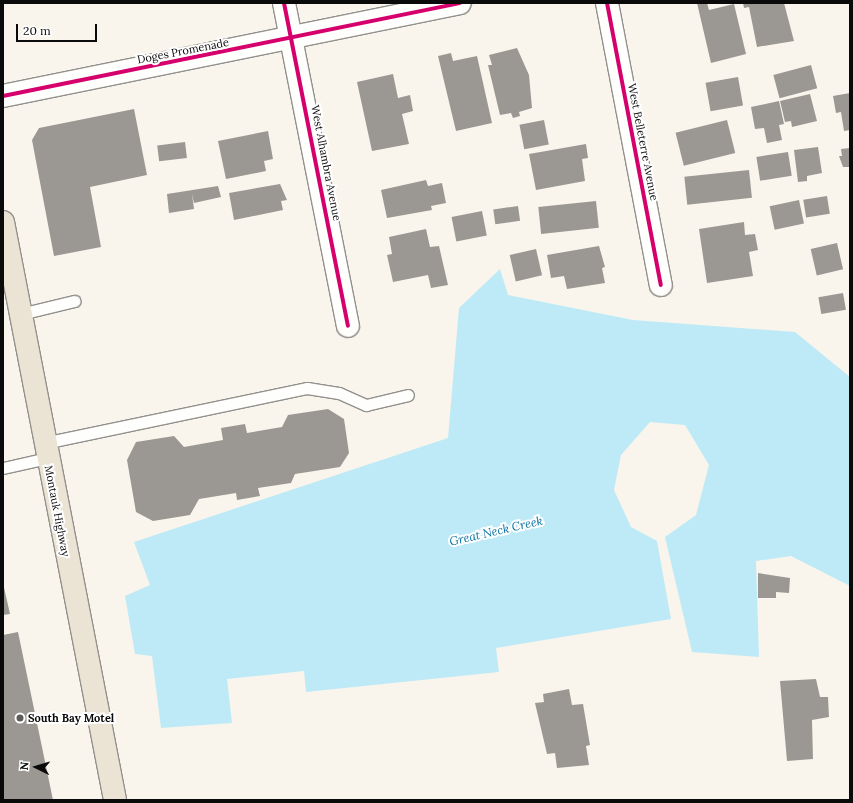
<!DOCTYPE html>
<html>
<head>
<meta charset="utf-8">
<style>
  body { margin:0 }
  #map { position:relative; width:853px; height:803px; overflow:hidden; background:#f9f5ec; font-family:Lora,serif }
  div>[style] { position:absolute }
  .water>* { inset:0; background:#beeaf7 }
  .building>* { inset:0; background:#9b9893; transform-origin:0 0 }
  .roads { filter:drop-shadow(1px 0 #92908c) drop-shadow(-1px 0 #92908c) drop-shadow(0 1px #92908c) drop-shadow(0 -1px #92908c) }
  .service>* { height:11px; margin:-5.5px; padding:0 5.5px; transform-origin:5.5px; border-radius:5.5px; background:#fefefc }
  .minor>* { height:22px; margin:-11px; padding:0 11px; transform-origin:11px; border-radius:11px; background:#fefefc }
  .primary>* { height:22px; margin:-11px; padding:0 11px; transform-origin:11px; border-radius:11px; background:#ebe4d5 }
  .cycleway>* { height:4px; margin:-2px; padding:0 2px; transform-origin:2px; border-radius:2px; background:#d6006c }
  .dots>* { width:11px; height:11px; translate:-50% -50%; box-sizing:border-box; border:2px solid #fff; border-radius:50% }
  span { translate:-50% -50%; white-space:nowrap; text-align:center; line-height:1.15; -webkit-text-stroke:4px #fff; paint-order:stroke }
  .street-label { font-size:11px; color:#0a0a0a }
  .poi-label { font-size:11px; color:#0a0a0a; font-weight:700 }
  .left { translate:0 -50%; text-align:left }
  .water-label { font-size:12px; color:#0973a5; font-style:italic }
  .frame { position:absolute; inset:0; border:4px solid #0a0a0a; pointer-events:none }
  .north { position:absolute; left:16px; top:747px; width:40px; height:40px; -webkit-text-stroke:3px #fff; paint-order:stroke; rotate:275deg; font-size:11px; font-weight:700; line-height:16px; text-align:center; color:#0a0a0a }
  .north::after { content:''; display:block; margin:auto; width:14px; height:18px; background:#0a0a0a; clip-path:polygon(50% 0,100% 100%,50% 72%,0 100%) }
  .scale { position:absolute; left:16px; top:24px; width:81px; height:18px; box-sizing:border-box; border:2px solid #0a0a0a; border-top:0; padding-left:5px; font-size:12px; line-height:14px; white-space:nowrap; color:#0a0a0a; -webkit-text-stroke:3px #fff; paint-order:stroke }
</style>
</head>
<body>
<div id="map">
  <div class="water">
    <div style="clip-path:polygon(500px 269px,508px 295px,633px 320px,795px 332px,850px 377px,850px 586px,791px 556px,756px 561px,759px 657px,692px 652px,665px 537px,696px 515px,709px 465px,685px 425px,650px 422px,621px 455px,614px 490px,631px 527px,657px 541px,671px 619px,496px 648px,499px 672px,306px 692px,304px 671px,227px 679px,232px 723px,161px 728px,152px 656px,135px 654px,125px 596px,150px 585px,134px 542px,448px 438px,459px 308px)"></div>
  </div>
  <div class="building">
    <div style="clip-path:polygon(697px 3px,707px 3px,709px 10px,734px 4px,746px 54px,711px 63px)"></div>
    <div style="clip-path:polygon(743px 3px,784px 3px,794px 41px,757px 47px,749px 7px,744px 8px)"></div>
    <div style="clip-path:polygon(517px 48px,529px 75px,532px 108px,519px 112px,520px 116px,513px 118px,511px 113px,500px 115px,488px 65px,492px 65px,489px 55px)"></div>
    <div style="clip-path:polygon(451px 53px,453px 61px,477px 56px,492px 123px,456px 131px,438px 56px)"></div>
    <div style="left:811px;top:65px;width:24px;height:39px;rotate:75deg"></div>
    <div style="clip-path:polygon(393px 74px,398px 98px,410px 95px,413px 111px,402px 114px,409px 144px,372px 151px,357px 82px)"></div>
    <div style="left:738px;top:77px;width:29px;height:33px;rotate:80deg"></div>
    <div style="clip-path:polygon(850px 93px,850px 130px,844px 131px,841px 112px,836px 113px,833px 96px)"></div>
    <div style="clip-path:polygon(810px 94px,817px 121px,792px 127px,791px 121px,785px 122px,780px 101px)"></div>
    <div style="clip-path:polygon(779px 101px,784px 124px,779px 125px,782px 140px,767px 143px,764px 128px,755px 129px,751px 107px)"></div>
    <div style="clip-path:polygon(134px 109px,147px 175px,90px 187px,101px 247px,54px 256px,32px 140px,39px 128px)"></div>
    <div style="left:544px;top:120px;width:25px;height:25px;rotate:79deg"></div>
    <div style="left:727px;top:120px;width:34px;height:53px;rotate:76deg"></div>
    <div style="clip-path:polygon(268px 131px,273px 159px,264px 161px,266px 171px,226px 179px,218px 141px)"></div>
    <div style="left:185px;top:142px;width:16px;height:28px;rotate:83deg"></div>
    <div style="clip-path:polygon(586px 144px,588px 158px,582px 159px,585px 181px,536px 190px,529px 154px)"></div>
    <div style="clip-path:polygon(818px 147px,822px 173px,807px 176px,807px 181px,798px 182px,794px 150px)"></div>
    <div style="clip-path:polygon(850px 148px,850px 167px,843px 167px,839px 156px,842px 156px,841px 149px)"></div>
    <div style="left:788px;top:152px;width:24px;height:32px;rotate:81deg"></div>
    <div style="left:749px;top:170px;width:28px;height:65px;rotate:84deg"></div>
    <div style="clip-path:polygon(426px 180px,428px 186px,442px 183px,446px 203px,431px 206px,432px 210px,387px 218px,381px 190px)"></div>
    <div style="clip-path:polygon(280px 184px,287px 200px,281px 201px,283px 210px,234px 220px,229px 193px)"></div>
    <div style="clip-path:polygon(218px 186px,221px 197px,194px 203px,192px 194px,194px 209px,169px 213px,167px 194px)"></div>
    <div style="left:827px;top:196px;width:18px;height:24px;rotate:81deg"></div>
    <div style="left:799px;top:200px;width:24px;height:30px;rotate:78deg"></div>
    <div style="left:596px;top:201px;width:27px;height:58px;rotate:84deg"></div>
    <div style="left:518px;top:206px;width:15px;height:25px;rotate:82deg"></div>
    <div style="left:482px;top:211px;width:25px;height:31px;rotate:79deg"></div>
    <div style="clip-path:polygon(744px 222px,745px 235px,755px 234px,758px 250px,749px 252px,753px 276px,707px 283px,699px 229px)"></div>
    <div style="clip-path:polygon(426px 229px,430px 247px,439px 246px,448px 285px,431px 288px,428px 275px,393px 282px,387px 255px,392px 254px,389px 237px)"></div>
    <div style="left:837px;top:243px;width:27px;height:27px;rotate:77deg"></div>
    <div style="clip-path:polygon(599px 246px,605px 267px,602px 268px,605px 283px,567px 289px,564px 276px,551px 278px,547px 255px)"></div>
    <div style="left:536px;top:249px;width:27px;height:27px;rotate:77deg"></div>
    <div style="left:843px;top:293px;width:17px;height:25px;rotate:80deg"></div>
    <div style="clip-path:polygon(328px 409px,344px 419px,349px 453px,340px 467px,295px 474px,291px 483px,258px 488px,260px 496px,237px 500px,236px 493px,199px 499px,190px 515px,153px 521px,136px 512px,127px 460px,136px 442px,174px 436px,184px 447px,223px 440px,221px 428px,245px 424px,247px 433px,282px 427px,288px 415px)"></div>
    <div style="clip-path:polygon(758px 573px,790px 578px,789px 593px,776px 592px,776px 598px,758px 598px)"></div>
    <div style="clip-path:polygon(3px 583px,10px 614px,3px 615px)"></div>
    <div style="clip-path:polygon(18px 632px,53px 800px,3px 800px,3px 635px)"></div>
    <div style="clip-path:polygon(816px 679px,820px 697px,828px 697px,829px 717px,812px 720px,813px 759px,787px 761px,780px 681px)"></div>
    <div style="clip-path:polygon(569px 689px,572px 705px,583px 704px,590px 745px,586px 746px,589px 765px,557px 768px,555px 753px,547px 754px,535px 703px,544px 702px,543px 694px)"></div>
  </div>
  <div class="roads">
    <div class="service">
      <div style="left:20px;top:314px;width:56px;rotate:-13.5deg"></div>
      <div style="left:44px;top:443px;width:269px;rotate:-11.8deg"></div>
      <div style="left:307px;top:388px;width:32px;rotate:9deg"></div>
      <div style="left:339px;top:393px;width:30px;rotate:24deg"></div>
      <div style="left:366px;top:405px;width:43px;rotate:-13.4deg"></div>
      <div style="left:3px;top:468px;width:45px;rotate:-12.8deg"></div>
    </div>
    <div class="minor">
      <div style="left:284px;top:3px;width:329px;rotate:78.8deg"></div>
      <div style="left:607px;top:3px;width:287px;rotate:79.2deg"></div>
      <div style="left:3px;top:96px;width:466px;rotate:-11.5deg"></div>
    </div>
    <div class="primary">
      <div style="left:3px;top:222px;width:589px;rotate:79.03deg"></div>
    </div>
  </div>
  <div class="cycleway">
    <div style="left:284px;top:3px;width:329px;rotate:78.8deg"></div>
    <div style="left:607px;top:3px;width:287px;rotate:79.2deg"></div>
    <div style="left:3px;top:96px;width:466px;rotate:-11.5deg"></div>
  </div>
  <div class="dots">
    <div style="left:20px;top:718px;background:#5e5c59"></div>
  </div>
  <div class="street-label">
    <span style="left:183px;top:51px;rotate:-11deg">Doges Promenade</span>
    <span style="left:643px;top:142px;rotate:79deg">West Belleterre Avenue</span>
    <span style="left:326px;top:163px;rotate:79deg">West Alhambra Avenue</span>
    <span style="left:57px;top:511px;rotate:79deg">Montauk Highway</span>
  </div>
  <div class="poi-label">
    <span class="left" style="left:28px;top:718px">South Bay Motel</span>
  </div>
  <div class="water-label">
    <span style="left:496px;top:531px;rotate:-13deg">Great Neck Creek</span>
  </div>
  <div class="frame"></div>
  <div class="north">N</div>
  <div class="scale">20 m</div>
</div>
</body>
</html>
